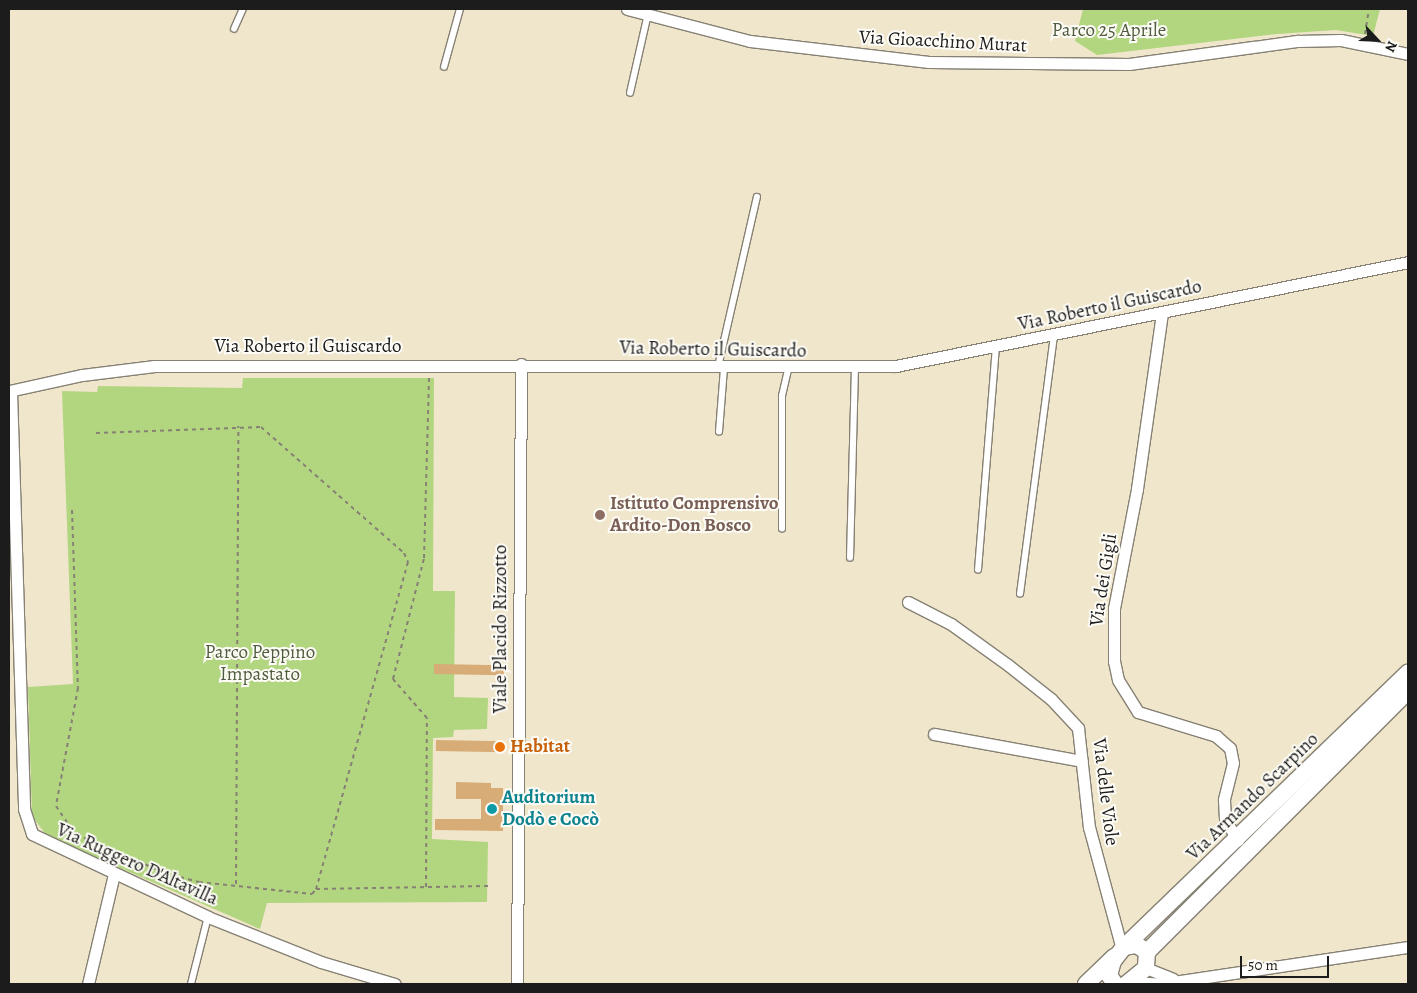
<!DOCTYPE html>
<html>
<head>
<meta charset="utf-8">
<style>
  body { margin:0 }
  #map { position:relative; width:1417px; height:993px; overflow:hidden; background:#f0e6cb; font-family:Alegreya,serif }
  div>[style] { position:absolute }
  .green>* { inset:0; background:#b2d67f }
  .building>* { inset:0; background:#d7ac77; transform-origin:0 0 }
  .path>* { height:2px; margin-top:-1px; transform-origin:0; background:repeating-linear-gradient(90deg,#868174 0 4px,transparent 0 8px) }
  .roads { filter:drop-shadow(1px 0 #868174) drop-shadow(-1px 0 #868174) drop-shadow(0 1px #868174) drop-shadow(0 -1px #868174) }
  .lane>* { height:5.5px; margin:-2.75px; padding:0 2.75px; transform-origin:2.75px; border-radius:2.75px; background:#fff }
  .street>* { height:11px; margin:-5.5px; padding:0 5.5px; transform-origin:5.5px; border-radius:5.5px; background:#fff }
  .secondary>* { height:16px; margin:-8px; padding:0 8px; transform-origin:8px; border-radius:8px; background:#fff }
  .dots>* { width:14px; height:14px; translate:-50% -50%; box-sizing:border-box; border:2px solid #fdfcf7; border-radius:50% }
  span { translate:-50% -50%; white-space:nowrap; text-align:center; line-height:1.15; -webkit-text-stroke:4px #fdfcf7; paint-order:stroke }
  .park-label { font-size:19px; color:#505d3f }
  .street-label { font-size:19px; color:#1c1c1c }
  .education-label { font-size:19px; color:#785e54; font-weight:700 }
  .left { translate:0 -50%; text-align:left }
  .food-label { font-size:19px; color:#c56008; font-weight:700 }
  .culture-label { font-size:19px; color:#0d838f; font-weight:700 }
  .frame { position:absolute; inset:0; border:10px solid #1c1c1c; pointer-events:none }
  .north { position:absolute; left:1352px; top:15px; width:50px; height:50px; -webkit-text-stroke:4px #fdfcf7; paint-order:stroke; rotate:115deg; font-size:14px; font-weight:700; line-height:20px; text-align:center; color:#1c1c1c }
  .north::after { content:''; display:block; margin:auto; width:18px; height:22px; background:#1c1c1c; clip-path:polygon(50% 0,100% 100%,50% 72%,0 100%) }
  .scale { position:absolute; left:1240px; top:956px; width:89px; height:22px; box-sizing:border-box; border:2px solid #1c1c1c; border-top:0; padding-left:6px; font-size:15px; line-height:18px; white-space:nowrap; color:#1c1c1c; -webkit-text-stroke:4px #fdfcf7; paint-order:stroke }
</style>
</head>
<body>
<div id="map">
  <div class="green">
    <div style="clip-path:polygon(1083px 9px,1380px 9px,1373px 36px,1336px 30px,1277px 34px,1097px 55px,1075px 41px)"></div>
    <div style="clip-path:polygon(243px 378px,434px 378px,433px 591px,455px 591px,454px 697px,488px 698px,487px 729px,454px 730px,453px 737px,433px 738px,432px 839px,488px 842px,487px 902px,267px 903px,260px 929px,47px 836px,32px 816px,28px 687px,73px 684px,62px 391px,97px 392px,98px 386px,242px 388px)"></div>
  </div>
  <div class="building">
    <div style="left:434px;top:664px;width:70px;height:10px;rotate:1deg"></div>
    <div style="left:436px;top:740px;width:68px;height:11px;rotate:1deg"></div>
    <div style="clip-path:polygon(456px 782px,491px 783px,491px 788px,503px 788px,503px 831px,435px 830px,435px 819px,481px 819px,481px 799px,456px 799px)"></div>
  </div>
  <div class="path">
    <div style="left:1365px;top:34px;width:25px;rotate:-81deg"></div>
    <div style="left:96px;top:433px;width:165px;rotate:-2.1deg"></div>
    <div style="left:261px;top:427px;width:191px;rotate:41.4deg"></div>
    <div style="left:404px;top:553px;width:10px;rotate:66deg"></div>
    <div style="left:408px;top:562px;width:340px;rotate:105.7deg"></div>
    <div style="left:72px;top:510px;width:178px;rotate:88.1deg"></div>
    <div style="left:78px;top:688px;width:120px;rotate:100.6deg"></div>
    <div style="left:56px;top:806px;width:27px;rotate:56deg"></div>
    <div style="left:71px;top:828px;width:19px;rotate:36deg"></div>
    <div style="left:86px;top:839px;width:86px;rotate:23.3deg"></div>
    <div style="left:165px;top:873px;width:35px;rotate:15deg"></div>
    <div style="left:199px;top:882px;width:114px;rotate:6.1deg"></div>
    <div style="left:312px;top:894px;width:6px;rotate:-51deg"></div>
    <div style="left:316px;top:889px;width:172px;rotate:-1deg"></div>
    <div style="left:236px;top:884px;width:458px;rotate:-89.7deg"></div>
    <div style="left:426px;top:887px;width:169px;rotate:-89.7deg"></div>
    <div style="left:427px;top:718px;width:52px;rotate:-131.1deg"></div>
    <div style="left:393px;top:679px;width:125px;rotate:-75.6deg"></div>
    <div style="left:424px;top:558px;width:180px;rotate:-88.4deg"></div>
  </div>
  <div class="roads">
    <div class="lane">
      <div style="left:234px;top:29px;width:22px;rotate:-66deg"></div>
      <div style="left:444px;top:67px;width:60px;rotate:-74.6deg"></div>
      <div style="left:630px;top:93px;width:81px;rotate:-77.2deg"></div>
      <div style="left:718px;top:367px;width:174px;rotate:-77.1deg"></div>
      <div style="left:719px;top:432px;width:64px;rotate:-85.5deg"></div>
      <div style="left:782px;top:529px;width:133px;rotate:-90deg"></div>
      <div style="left:782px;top:396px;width:28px;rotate:-77deg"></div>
      <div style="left:850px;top:558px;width:188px;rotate:-88.5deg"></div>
      <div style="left:978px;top:570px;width:223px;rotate:-85.4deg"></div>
      <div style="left:1020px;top:594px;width:260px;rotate:-82.5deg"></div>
      <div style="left:191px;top:984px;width:69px;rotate:-75.8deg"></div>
    </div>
    <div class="street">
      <div style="left:627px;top:9px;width:127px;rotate:14.6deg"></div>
      <div style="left:750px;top:41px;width:180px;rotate:6.7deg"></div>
      <div style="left:929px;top:62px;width:200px;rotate:0.6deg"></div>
      <div style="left:1129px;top:64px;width:171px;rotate:-7.8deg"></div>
      <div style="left:1298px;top:41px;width:43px;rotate:-1.3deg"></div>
      <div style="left:1341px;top:40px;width:68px;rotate:11.8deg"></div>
      <div style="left:1162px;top:313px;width:178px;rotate:98.1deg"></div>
      <div style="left:1137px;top:489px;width:121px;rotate:100.9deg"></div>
      <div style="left:1114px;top:608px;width:53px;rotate:90deg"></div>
      <div style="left:1114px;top:661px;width:19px;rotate:78deg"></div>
      <div style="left:1118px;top:680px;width:38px;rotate:58deg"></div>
      <div style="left:1138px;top:712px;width:82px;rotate:17.1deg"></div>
      <div style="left:1216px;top:736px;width:18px;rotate:41deg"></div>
      <div style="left:1230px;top:748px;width:15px;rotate:79deg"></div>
      <div style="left:1233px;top:763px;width:38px;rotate:104deg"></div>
      <div style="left:1224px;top:800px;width:20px;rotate:87deg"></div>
      <div style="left:1225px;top:820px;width:24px;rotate:57deg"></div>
      <div style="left:9px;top:391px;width:75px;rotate:-12.4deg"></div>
      <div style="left:82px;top:375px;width:73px;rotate:-7.1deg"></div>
      <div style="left:154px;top:366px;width:742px"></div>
      <div style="left:896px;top:366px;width:522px;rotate:-11.48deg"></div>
      <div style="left:11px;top:391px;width:418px;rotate:88.2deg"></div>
      <div style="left:24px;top:809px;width:26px;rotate:72deg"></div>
      <div style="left:32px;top:834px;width:195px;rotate:25.2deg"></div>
      <div style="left:208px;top:917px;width:122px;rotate:21.7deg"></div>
      <div style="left:321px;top:962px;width:77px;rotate:16.6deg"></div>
      <div style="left:908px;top:602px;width:48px;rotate:27.1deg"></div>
      <div style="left:951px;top:624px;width:70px;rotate:35.7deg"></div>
      <div style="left:1008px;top:665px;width:55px;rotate:38.3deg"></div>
      <div style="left:1051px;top:699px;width:40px;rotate:47deg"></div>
      <div style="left:1078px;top:728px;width:100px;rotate:83.7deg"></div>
      <div style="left:1089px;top:827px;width:126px;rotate:74.9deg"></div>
      <div style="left:934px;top:734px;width:150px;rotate:10.3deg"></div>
      <div style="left:1146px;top:968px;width:29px;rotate:22deg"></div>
      <div style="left:1134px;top:982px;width:26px;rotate:4deg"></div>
      <div style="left:1160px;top:984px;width:251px;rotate:-8.5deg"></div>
      <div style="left:88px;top:984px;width:113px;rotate:-76.7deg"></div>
      <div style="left:517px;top:984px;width:620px;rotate:-89.63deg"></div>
    </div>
    <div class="secondary">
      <div style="left:1124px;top:947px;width:395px;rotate:-44deg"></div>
      <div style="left:1147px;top:952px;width:369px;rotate:-45deg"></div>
      <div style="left:1086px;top:984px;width:39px;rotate:-44deg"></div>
      <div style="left:1115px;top:984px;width:11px;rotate:-124deg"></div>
      <div style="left:1109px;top:975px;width:15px;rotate:-74deg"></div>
      <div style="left:1113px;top:961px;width:18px;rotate:-52deg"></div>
      <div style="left:1124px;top:947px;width:13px;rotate:-9deg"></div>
      <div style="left:1137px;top:945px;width:12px;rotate:35deg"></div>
      <div style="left:1147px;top:952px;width:16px;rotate:94deg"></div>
      <div style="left:1146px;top:968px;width:26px;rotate:141deg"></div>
    </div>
  </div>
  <div class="dots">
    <div style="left:600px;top:515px;background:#8d6e63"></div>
    <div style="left:500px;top:747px;background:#e8710a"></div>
    <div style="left:492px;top:809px;background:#0f9aa8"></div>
  </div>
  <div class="park-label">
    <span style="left:1109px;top:31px">Parco 25 Aprile</span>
    <span style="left:260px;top:664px">Parco Peppino<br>Impastato</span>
  </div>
  <div class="street-label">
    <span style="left:943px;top:42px;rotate:3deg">Via Gioacchino Murat</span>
    <span style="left:1110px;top:306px;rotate:-12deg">Via Roberto il Guiscardo</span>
    <span style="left:308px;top:347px">Via Roberto il Guiscardo</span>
    <span style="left:713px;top:350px;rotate:1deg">Via Roberto il Guiscardo</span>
    <span style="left:1104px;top:580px;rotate:-81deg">Via dei Gigli</span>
    <span style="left:501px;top:629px;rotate:-90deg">Viale Placido Rizzotto</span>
    <span style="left:1105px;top:792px;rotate:83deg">Via delle Viole</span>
    <span style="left:1253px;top:797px;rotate:-44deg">Via Armando Scarpino</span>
    <span style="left:137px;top:865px;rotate:24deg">Via Ruggero D'Altavilla</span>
  </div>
  <div class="education-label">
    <span class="left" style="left:610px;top:515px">Istituto Comprensivo<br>Ardito-Don Bosco</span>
  </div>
  <div class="food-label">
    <span class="left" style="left:510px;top:747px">Habitat</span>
  </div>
  <div class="culture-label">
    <span class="left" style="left:502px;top:809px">Auditorium<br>Dodò e Cocò</span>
  </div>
  <div class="frame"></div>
  <div class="north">N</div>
  <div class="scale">50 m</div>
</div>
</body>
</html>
